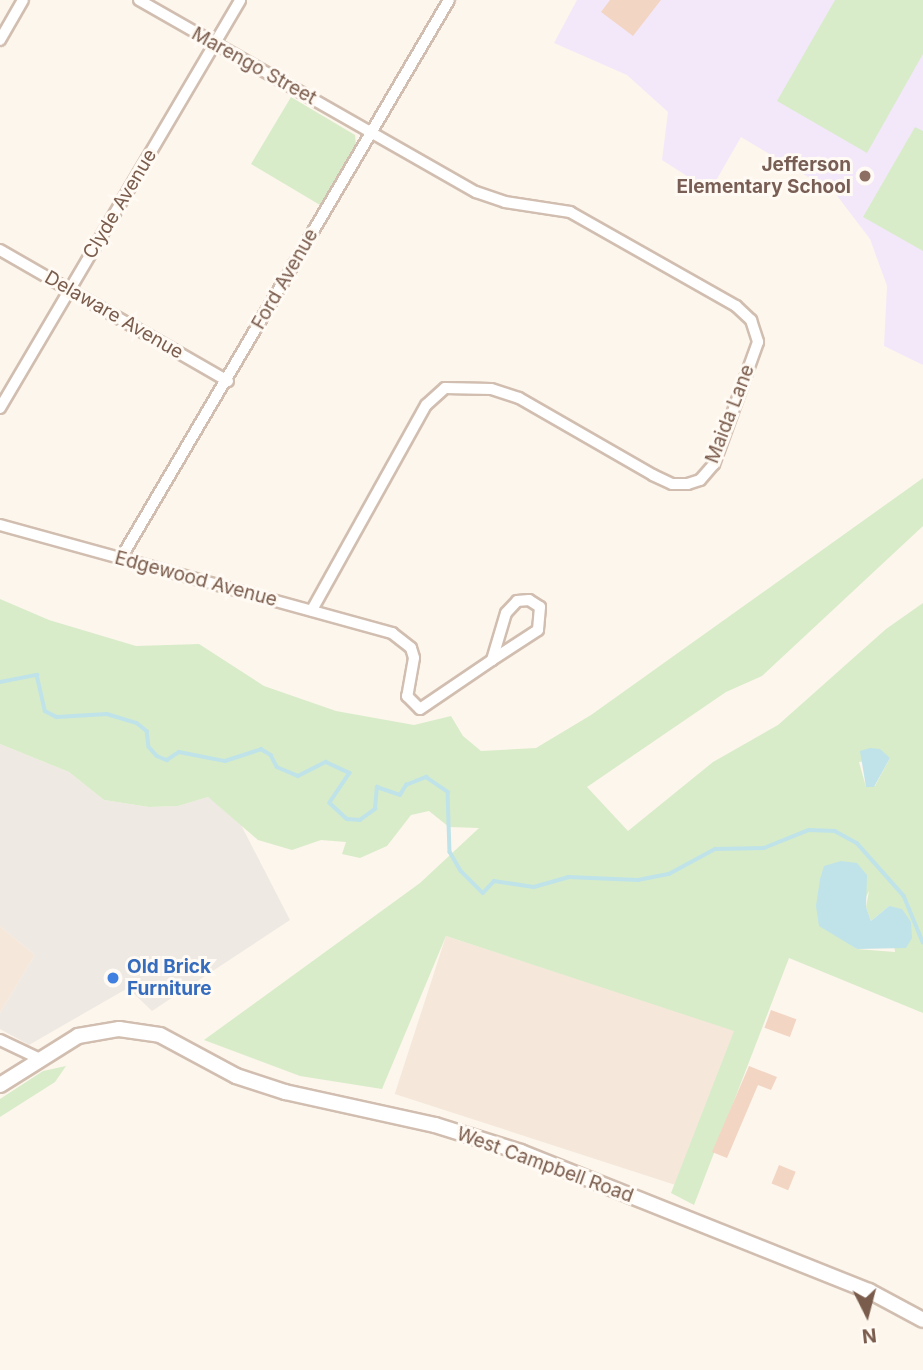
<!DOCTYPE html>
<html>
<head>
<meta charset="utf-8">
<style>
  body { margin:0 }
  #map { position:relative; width:923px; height:1370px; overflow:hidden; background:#fdf6ec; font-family:Inter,sans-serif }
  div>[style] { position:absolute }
  .residential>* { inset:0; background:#f5e8da; transform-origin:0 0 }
  .industrial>* { inset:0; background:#efe9e4 }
  .education>* { inset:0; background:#f3e8fa }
  .green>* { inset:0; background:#d8ecc9 }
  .water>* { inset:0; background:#bfe3e8 }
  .stream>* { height:3.5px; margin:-1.75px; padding:0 1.75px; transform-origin:1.75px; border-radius:1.75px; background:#bfe3e8 }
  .building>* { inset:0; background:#f3d5c3; transform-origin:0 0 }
  .roads { filter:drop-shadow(2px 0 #d1beb0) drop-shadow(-2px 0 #d1beb0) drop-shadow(0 2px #d1beb0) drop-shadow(0 -2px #d1beb0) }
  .street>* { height:10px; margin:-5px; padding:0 5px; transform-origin:5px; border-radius:5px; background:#fff }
  .secondary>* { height:14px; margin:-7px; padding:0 7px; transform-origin:7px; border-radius:7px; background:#fff }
  .dots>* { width:19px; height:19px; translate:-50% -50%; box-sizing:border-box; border:4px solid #fffaf3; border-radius:50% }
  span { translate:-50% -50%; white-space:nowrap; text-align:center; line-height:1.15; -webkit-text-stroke:6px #fffaf3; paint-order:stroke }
  .street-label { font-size:19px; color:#7a5c4d }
  .education-label { font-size:19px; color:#785e54; font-weight:700 }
  .right { translate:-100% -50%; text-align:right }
  .shop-label { font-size:19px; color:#366cbe; font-weight:700 }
  .left { translate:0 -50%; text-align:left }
  .north { position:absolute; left:832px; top:1279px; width:70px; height:70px; -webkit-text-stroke:5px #fffaf3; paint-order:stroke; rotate:174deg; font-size:19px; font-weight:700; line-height:28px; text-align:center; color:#7a5c4d }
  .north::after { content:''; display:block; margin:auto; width:24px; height:32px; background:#7a5c4d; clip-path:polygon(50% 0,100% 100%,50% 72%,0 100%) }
</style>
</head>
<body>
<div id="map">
  <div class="residential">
    <div style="clip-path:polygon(0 926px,35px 955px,0 1013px)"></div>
    <div style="left:446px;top:936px;width:304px;height:166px;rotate:18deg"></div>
  </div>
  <div class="industrial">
    <div style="clip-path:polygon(0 744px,69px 772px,104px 800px,149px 807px,178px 806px,208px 797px,238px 819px,290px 920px,152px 1011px,128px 988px,29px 1045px,0 1029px,0 1013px,35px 955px,0 926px)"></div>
  </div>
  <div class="education">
    <div style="clip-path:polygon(577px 0,923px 0,923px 365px,884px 346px,887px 286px,870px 239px,835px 193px,741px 137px,710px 191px,662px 160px,668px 112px,627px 75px,554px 43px)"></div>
  </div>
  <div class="green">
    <div style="clip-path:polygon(835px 0,923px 0,923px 54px,867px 153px,777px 101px)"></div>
    <div style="clip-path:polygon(291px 97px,355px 135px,356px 145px,320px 205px,251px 164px)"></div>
    <div style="clip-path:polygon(915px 127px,923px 131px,923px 251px,863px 217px)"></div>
    <div style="clip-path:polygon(evenodd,923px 478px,923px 526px,762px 676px,726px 692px,587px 787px,628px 831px,713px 762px,778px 725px,886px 629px,923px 603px,923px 1013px,789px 958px,694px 1205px,671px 1193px,734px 1031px,446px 936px,382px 1089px,300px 1076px,204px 1040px,420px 883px,479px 828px,449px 827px,429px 811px,411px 815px,387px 846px,360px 858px,342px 854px,346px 842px,321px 840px,292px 850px,258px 840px,208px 797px,178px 806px,149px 807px,104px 800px,69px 772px,0 744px,0 599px,49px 620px,136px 646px,199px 644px,264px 686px,336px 711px,414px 725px,451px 716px,463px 736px,481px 751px,536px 748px,591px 715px,923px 478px,890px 758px,875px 786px,866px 787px,859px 762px,890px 758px,923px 478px,869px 891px,866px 907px,871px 921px,889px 906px,895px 952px,857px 949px,844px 940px,869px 891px)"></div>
    <div style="clip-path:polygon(66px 1066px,55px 1082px,0 1117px,0 1099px,43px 1071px)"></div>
  </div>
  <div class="water">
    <div style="clip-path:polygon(870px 748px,880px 749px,890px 758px,874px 787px,866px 787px,860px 751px)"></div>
    <div style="clip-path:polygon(841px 861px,857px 863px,867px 875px,866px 907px,871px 921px,889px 906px,902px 909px,911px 922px,912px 938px,906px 948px,857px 949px,819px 926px,816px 906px,820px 879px,824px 866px)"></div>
  </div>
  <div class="stream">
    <div style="left:0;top:682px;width:38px;rotate:-11deg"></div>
    <div style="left:37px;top:675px;width:37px;rotate:77deg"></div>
    <div style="left:45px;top:711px;width:13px;rotate:27deg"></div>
    <div style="left:57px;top:717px;width:50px;rotate:-3.4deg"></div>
    <div style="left:107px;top:714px;width:31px;rotate:17deg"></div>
    <div style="left:137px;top:723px;width:13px;rotate:39deg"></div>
    <div style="left:147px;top:731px;width:16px;rotate:83deg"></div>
    <div style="left:149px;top:747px;width:12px;rotate:48deg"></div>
    <div style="left:157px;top:756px;width:11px;rotate:22deg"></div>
    <div style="left:167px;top:760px;width:14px;rotate:-34deg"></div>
    <div style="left:179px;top:752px;width:47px;rotate:11.1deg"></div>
    <div style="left:225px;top:761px;width:38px;rotate:-18deg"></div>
    <div style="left:261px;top:749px;width:12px;rotate:31deg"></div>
    <div style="left:271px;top:755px;width:13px;rotate:63deg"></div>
    <div style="left:277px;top:767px;width:23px;rotate:23deg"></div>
    <div style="left:298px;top:776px;width:31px;rotate:-27deg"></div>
    <div style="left:326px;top:762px;width:26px;rotate:25deg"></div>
    <div style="left:350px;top:773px;width:36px;rotate:124deg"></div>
    <div style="left:330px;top:803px;width:23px;rotate:43deg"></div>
    <div style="left:347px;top:819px;width:13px;rotate:4deg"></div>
    <div style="left:360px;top:820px;width:19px;rotate:-36deg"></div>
    <div style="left:375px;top:809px;width:22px;rotate:-85deg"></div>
    <div style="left:377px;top:787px;width:24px;rotate:19deg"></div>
    <div style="left:400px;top:795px;width:12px;rotate:-59deg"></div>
    <div style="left:406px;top:785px;width:22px;rotate:-22deg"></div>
    <div style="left:426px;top:777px;width:27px;rotate:34deg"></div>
    <div style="left:448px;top:792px;width:60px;rotate:88.1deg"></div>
    <div style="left:450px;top:852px;width:22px;rotate:60deg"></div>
    <div style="left:461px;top:871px;width:31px;rotate:45deg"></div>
    <div style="left:483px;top:893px;width:16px;rotate:-47deg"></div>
    <div style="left:494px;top:881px;width:40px;rotate:8.5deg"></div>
    <div style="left:534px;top:887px;width:35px;rotate:-16deg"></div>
    <div style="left:568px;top:877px;width:70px;rotate:2.5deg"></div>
    <div style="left:638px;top:880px;width:32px;rotate:-11deg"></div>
    <div style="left:669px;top:874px;width:52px;rotate:-28.5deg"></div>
    <div style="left:715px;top:849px;width:49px;rotate:-1.2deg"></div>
    <div style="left:764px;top:848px;width:48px;rotate:-21.8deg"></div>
    <div style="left:809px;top:830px;width:26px;rotate:2deg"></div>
    <div style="left:835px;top:831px;width:25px;rotate:29deg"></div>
    <div style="left:857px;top:843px;width:71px;rotate:48.4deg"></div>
    <div style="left:904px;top:896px;width:50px;rotate:67.6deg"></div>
  </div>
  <div class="building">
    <div style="clip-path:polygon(610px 0,661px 0,633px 36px,601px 12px)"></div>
    <div style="left:771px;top:1010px;width:27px;height:19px;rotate:20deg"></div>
    <div style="clip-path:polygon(749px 1066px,777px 1077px,771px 1090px,758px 1085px,727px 1158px,712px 1152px)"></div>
    <div style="left:779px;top:1165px;width:18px;height:20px;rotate:22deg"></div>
  </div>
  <div class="roads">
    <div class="street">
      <div style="left:139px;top:0;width:388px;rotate:29.7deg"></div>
      <div style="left:476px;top:192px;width:31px;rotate:19deg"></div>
      <div style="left:505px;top:202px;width:66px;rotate:8.7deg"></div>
      <div style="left:570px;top:212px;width:191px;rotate:29.5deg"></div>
      <div style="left:736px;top:306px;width:21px;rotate:43deg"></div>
      <div style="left:751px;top:320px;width:23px;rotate:72deg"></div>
      <div style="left:758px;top:342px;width:130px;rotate:109.8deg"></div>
      <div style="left:714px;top:464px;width:21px;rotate:131deg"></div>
      <div style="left:700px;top:480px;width:13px;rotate:162deg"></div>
      <div style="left:688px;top:484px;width:16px;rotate:180deg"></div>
      <div style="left:672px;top:484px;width:21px;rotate:-155deg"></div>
      <div style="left:653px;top:475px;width:155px;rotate:-150.1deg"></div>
      <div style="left:519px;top:398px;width:29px;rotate:-162deg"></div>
      <div style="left:491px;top:389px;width:46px;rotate:-178.8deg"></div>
      <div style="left:445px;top:388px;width:25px;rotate:138deg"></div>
      <div style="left:426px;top:405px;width:235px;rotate:119.1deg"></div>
      <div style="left:0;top:40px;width:46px;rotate:-60.1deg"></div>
      <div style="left:0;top:250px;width:263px;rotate:29.9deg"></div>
      <div style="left:0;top:408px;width:473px;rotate:-59.5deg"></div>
      <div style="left:0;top:525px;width:407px;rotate:15.4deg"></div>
      <div style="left:392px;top:633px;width:24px;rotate:38deg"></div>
      <div style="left:411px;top:648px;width:10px;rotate:73deg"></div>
      <div style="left:414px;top:658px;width:39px;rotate:100deg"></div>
      <div style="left:407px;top:696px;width:18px;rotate:45deg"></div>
      <div style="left:420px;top:709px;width:87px;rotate:-34.2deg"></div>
      <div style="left:121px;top:558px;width:647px;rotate:-59.55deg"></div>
      <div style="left:529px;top:600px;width:13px;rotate:32deg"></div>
      <div style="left:540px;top:607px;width:23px;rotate:95deg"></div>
      <div style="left:538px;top:630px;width:55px;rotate:146.9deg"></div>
      <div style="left:492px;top:660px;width:49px;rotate:-73.4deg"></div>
      <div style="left:506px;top:613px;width:16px;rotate:-47deg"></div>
      <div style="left:517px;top:601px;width:12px;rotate:-5deg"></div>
      <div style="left:0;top:1040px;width:42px;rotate:25.3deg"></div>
    </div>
    <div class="secondary">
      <div style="left:0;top:1085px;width:92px;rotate:-32.1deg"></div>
      <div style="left:78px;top:1036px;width:42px;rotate:-9.7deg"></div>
      <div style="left:119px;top:1029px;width:41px;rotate:8.3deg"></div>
      <div style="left:160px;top:1035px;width:86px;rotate:28.3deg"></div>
      <div style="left:236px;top:1076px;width:52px;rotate:18.1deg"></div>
      <div style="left:285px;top:1092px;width:154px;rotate:12.4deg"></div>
      <div style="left:435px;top:1125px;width:90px;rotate:17.4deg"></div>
      <div style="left:521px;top:1152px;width:375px;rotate:21.8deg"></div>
      <div style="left:869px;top:1291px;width:61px;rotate:28.2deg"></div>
    </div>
  </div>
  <div class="dots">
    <div style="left:865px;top:176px;background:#8d6e63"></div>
    <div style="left:113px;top:978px;background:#3f7fe0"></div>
  </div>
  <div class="street-label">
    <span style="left:254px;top:66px;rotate:29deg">Marengo Street</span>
    <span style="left:120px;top:204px;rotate:-59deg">Clyde Avenue</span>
    <span style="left:285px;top:279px;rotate:-60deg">Ford Avenue</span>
    <span style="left:114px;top:315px;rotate:30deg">Delaware Avenue</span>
    <span style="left:730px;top:414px;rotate:-69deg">Maida Lane</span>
    <span style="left:196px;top:579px;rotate:15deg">Edgewood Avenue</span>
    <span style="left:545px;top:1165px;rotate:20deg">West Campbell Road</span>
  </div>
  <div class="education-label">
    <span class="right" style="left:851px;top:176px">Jefferson<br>Elementary School</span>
  </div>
  <div class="shop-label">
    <span class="left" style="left:127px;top:978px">Old Brick<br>Furniture</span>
  </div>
  <div class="north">N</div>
</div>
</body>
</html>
